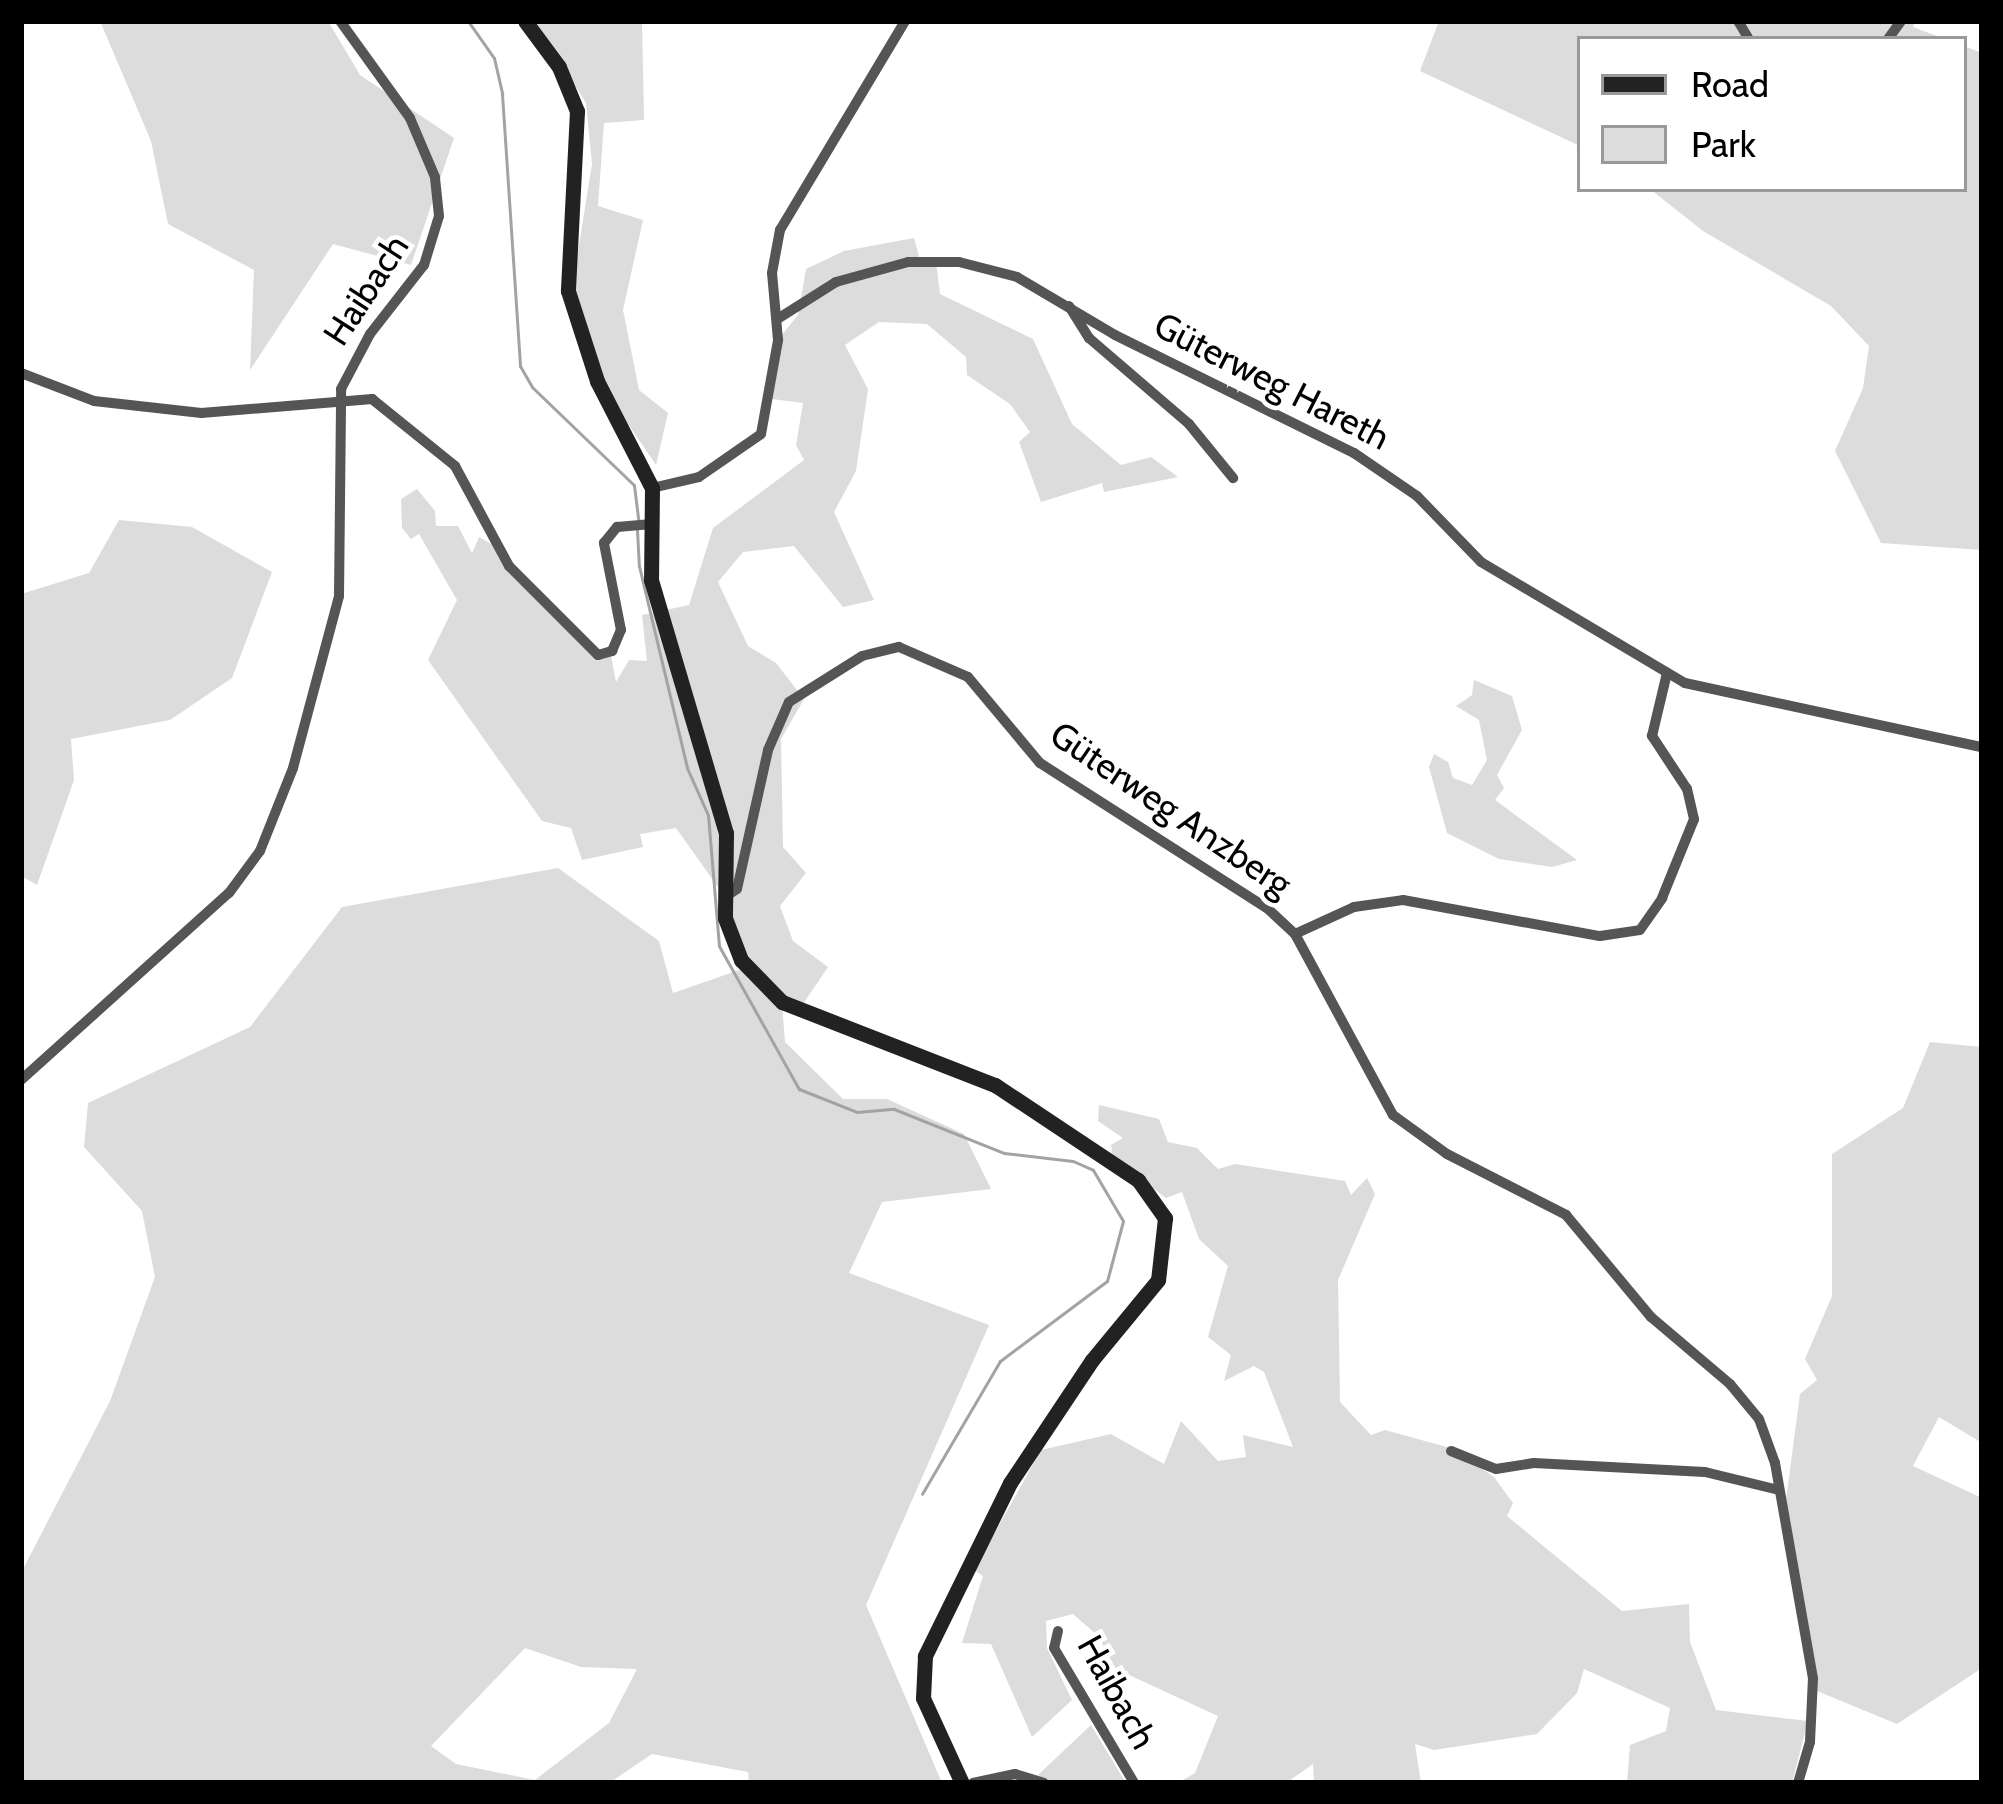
<!DOCTYPE html>
<html>
<head>
<meta charset="utf-8">
<style>
  body { margin:0 }
  #map { position:relative; width:2003px; height:1804px; overflow:hidden; background:#fff; font-family:Cabin,sans-serif }
  div>[style] { position:absolute }
  .green>* { inset:0; background:#dcdcdc }
  .stream>* { height:3px; margin:-1.5px; padding:0 1.5px; transform-origin:1.5px; border-radius:1.5px; background:#a3a3a3 }
  .street>* { height:10px; margin:-5px; padding:0 5px; transform-origin:5px; border-radius:5px; background:#555 }
  .secondary>* { height:15px; margin:-7.5px; padding:0 7.5px; transform-origin:7.5px; border-radius:7.5px; background:#222 }
  span { translate:-50% -50%; white-space:nowrap; text-align:center; line-height:1.15; -webkit-text-stroke:9px #fff; paint-order:stroke }
  .street-label { font-size:36px; color:#000 }
  .frame { position:absolute; inset:0; border:24px solid #000; pointer-events:none }
  .legend { position:absolute; left:1577px; top:36px; width:390px; height:156px; box-sizing:border-box; background:#fff; border:3px solid #999; margin:0; padding:15px 21px; list-style:none; font-size:36px; color:#000 }
  .legend li { display:flex; align-items:center; gap:24px; height:60px }
  .legend b { width:60px; border:3px solid #999 }
</style>
</head>
<body>
<div id="map">
  <div class="green">
    <div style="clip-path:polygon(100px 21px,328px 21px,360px 75px,454px 138px,411px 265px,333px 244px,250px 370px,254px 270px,168px 224px,151px 141px)"></div>
    <div style="clip-path:polygon(535px 21px,642px 21px,644px 120px,604px 123px,598px 206px,643px 220px,623px 310px,639px 390px,668px 413px,656px 465px,605px 390px,572px 289px,592px 164px,586px 103px)"></div>
    <div style="clip-path:polygon(1439px 21px,1915px 21px,1913px 27px,1945px 39px,1580px 39px,1580px 146px,1420px 71px)"></div>
    <div style="clip-path:polygon(1964px 46px,1982px 53px,1982px 550px,1881px 543px,1835px 451px,1863px 388px,1869px 346px,1831px 306px,1703px 231px,1650px 189px,1964px 189px)"></div>
    <div style="clip-path:polygon(evenodd,914px 238px,920px 260px,936px 262px,940px 294px,1033px 339px,1072px 424px,1121px 465px,1151px 457px,1178px 477px,1104px 492px,1102px 483px,1041px 502px,1019px 442px,1030px 432px,1010px 404px,967px 375px,966px 357px,927px 324px,879px 322px,845px 345px,868px 389px,856px 471px,834px 512px,874px 600px,843px 607px,794px 546px,743px 552px,718px 582px,748px 646px,776px 663px,804px 699px,781px 739px,783px 847px,806px 873px,780px 906px,793px 941px,828px 967px,799px 1010px,782px 1003px,785px 1042px,843px 1099px,887px 1099px,964px 1134px,991px 1189px,882px 1202px,849px 1273px,989px 1325px,866px 1605px,942px 1783px,749px 1783px,748px 1772px,652px 1754px,609px 1783px,21px 1783px,21px 1573px,110px 1401px,155px 1277px,142px 1211px,84px 1147px,88px 1103px,250px 1027px,342px 907px,558px 868px,659px 941px,673px 993px,745px 968px,725px 897px,676px 828px,640px 834px,643px 847px,582px 860px,571px 828px,542px 821px,428px 660px,457px 600px,419px 534px,411px 539px,402px 528px,401px 499px,417px 489px,435px 511px,436px 526px,458px 526px,472px 553px,479px 537px,495px 546px,595px 652px,610px 650px,616px 682px,629px 660px,647px 661px,642px 615px,689px 605px,713px 528px,804px 460px,796px 445px,803px 403px,772px 399px,781px 336px,798px 315px,806px 269px,844px 251px,914px 238px,525px 1648px,581px 1667px,637px 1669px,609px 1723px,535px 1780px,456px 1764px,431px 1746px,525px 1648px)"></div>
    <div style="clip-path:polygon(119px 520px,192px 527px,272px 572px,232px 678px,170px 720px,71px 739px,74px 780px,37px 885px,21px 876px,21px 594px,89px 573px)"></div>
    <div style="clip-path:polygon(1474px 680px,1512px 696px,1522px 730px,1497px 775px,1504px 788px,1495px 800px,1577px 860px,1552px 867px,1499px 859px,1447px 833px,1429px 767px,1434px 754px,1448px 762px,1453px 778px,1472px 785px,1487px 760px,1479px 720px,1456px 706px,1472px 695px)"></div>
    <div style="clip-path:polygon(1930px 1042px,1982px 1047px,1982px 1443px,1939px 1417px,1913px 1466px,1982px 1498px,1982px 1668px,1897px 1724px,1817px 1691px,1785px 1508px,1800px 1394px,1817px 1380px,1805px 1359px,1832px 1296px,1832px 1154px,1903px 1108px)"></div>
    <div style="clip-path:polygon(1099px 1105px,1159px 1119px,1168px 1142px,1197px 1148px,1218px 1169px,1235px 1164px,1345px 1181px,1351px 1195px,1367px 1178px,1375px 1194px,1338px 1280px,1340px 1402px,1371px 1435px,1385px 1430px,1454px 1449px,1494px 1477px,1513px 1503px,1507px 1516px,1622px 1611px,1689px 1604px,1690px 1642px,1716px 1710px,1808px 1721px,1792px 1783px,1627px 1783px,1630px 1745px,1666px 1731px,1670px 1708px,1584px 1669px,1577px 1693px,1537px 1734px,1434px 1750px,1415px 1744px,1421px 1783px,1314px 1783px,1313px 1764px,1286px 1783px,1178px 1783px,1195px 1773px,1218px 1716px,1116px 1669px,1098px 1636px,1073px 1614px,1046px 1621px,1047px 1648px,1072px 1700px,1032px 1737px,991px 1644px,962px 1643px,983px 1576px,974px 1570px,1041px 1450px,1111px 1434px,1164px 1464px,1181px 1421px,1218px 1461px,1246px 1457px,1243px 1435px,1293px 1447px,1264px 1372px,1254px 1366px,1224px 1381px,1231px 1355px,1208px 1337px,1228px 1266px,1199px 1239px,1182px 1192px,1166px 1198px,1113px 1159px,1111px 1145px,1123px 1138px,1098px 1121px)"></div>
    <div style="clip-path:polygon(1091px 1725px,1126px 1783px,1050px 1783px,1038px 1775px)"></div>
  </div>
  <div class="stream">
    <div style="left:468px;top:21px;width:45px;rotate:54.9deg"></div>
    <div style="left:494px;top:58px;width:37px;rotate:77deg"></div>
    <div style="left:502px;top:94px;width:273px;rotate:86.2deg"></div>
    <div style="left:520px;top:366px;width:24px;rotate:60deg"></div>
    <div style="left:532px;top:387px;width:141px;rotate:43.9deg"></div>
    <div style="left:634px;top:485px;width:35px;rotate:83deg"></div>
    <div style="left:637px;top:530px;width:36px;rotate:87deg"></div>
    <div style="left:639px;top:566px;width:208px;rotate:76.6deg"></div>
    <div style="left:687px;top:768px;width:51px;rotate:65.9deg"></div>
    <div style="left:708px;top:815px;width:131px;rotate:85.2deg"></div>
    <div style="left:719px;top:946px;width:164px;rotate:60.8deg"></div>
    <div style="left:799px;top:1089px;width:62px;rotate:21.6deg"></div>
    <div style="left:857px;top:1112px;width:37px;rotate:-5deg"></div>
    <div style="left:894px;top:1109px;width:118px;rotate:21.8deg"></div>
    <div style="left:1004px;top:1153px;width:69px;rotate:6.6deg"></div>
    <div style="left:1073px;top:1161px;width:22px;rotate:24deg"></div>
    <div style="left:1093px;top:1170px;width:59px;rotate:59.5deg"></div>
    <div style="left:1123px;top:1221px;width:62px;rotate:104.9deg"></div>
    <div style="left:1107px;top:1281px;width:134px;rotate:143.2deg"></div>
    <div style="left:1000px;top:1361px;width:154px;rotate:120.4deg"></div>
  </div>
  <div class="street">
    <div style="left:1738px;top:21px;width:21px;rotate:59deg"></div>
    <div style="left:1888px;top:39px;width:22px;rotate:-54deg"></div>
    <div style="left:1069px;top:306px;width:38px;rotate:58deg"></div>
    <div style="left:1089px;top:338px;width:132px;rotate:40.7deg"></div>
    <div style="left:1189px;top:424px;width:70px;rotate:50.8deg"></div>
    <div style="left:779px;top:318px;width:67px;rotate:-32.3deg"></div>
    <div style="left:836px;top:282px;width:75px;rotate:-15.5deg"></div>
    <div style="left:908px;top:262px;width:51px"></div>
    <div style="left:959px;top:262px;width:60px;rotate:14.5deg"></div>
    <div style="left:1017px;top:277px;width:114px;rotate:30.6deg"></div>
    <div style="left:1115px;top:335px;width:267px;rotate:26.3deg"></div>
    <div style="left:1354px;top:453px;width:76px;rotate:34.3deg"></div>
    <div style="left:1417px;top:496px;width:92px;rotate:45.9deg"></div>
    <div style="left:1481px;top:562px;width:237px;rotate:30.7deg"></div>
    <div style="left:1685px;top:683px;width:304px;rotate:12.2deg"></div>
    <div style="left:21px;top:373px;width:78px;rotate:21deg"></div>
    <div style="left:94px;top:401px;width:108px;rotate:6.4deg"></div>
    <div style="left:201px;top:413px;width:172px;rotate:-4.7deg"></div>
    <div style="left:372px;top:399px;width:107px;rotate:38.9deg"></div>
    <div style="left:455px;top:466px;width:114px;rotate:61.6deg"></div>
    <div style="left:509px;top:566px;width:126px;rotate:45deg"></div>
    <div style="left:598px;top:655px;width:15px;rotate:-16deg"></div>
    <div style="left:612px;top:651px;width:23px;rotate:-67deg"></div>
    <div style="left:621px;top:630px;width:89px;rotate:-101.1deg"></div>
    <div style="left:604px;top:543px;width:21px;rotate:-51deg"></div>
    <div style="left:617px;top:527px;width:35px;rotate:-5deg"></div>
    <div style="left:652px;top:488px;width:48px;rotate:-13.2deg"></div>
    <div style="left:699px;top:477px;width:75px;rotate:-34.7deg"></div>
    <div style="left:761px;top:434px;width:96px;rotate:-79.7deg"></div>
    <div style="left:778px;top:340px;width:67px;rotate:-95.1deg"></div>
    <div style="left:772px;top:273px;width:44px;rotate:-79.5deg"></div>
    <div style="left:780px;top:230px;width:244px;rotate:-59.1deg"></div>
    <div style="left:725px;top:897px;width:14px;rotate:-34deg"></div>
    <div style="left:737px;top:889px;width:142px;rotate:-77.4deg"></div>
    <div style="left:768px;top:750px;width:52px;rotate:-66.4deg"></div>
    <div style="left:789px;top:702px;width:86px;rotate:-32.2deg"></div>
    <div style="left:862px;top:656px;width:38px;rotate:-14deg"></div>
    <div style="left:899px;top:647px;width:75px;rotate:23.5deg"></div>
    <div style="left:968px;top:677px;width:112px;rotate:50.1deg"></div>
    <div style="left:1040px;top:763px;width:269px;rotate:32.6deg"></div>
    <div style="left:1267px;top:908px;width:38px;rotate:43deg"></div>
    <div style="left:1295px;top:934px;width:206px;rotate:61.6deg"></div>
    <div style="left:1393px;top:1115px;width:67px;rotate:35.8deg"></div>
    <div style="left:1447px;top:1154px;width:134px;rotate:27.1deg"></div>
    <div style="left:1566px;top:1215px;width:133px;rotate:50.2deg"></div>
    <div style="left:1651px;top:1317px;width:104px;rotate:40.3deg"></div>
    <div style="left:1730px;top:1384px;width:45px;rotate:50.4deg"></div>
    <div style="left:1759px;top:1419px;width:47px;rotate:70deg"></div>
    <div style="left:1775px;top:1463px;width:218px;rotate:80deg"></div>
    <div style="left:1813px;top:1678px;width:64px;rotate:92.7deg"></div>
    <div style="left:1810px;top:1742px;width:43px;rotate:106.3deg"></div>
    <div style="left:1295px;top:934px;width:65px;rotate:-24.6deg"></div>
    <div style="left:1354px;top:907px;width:49px;rotate:-8.1deg"></div>
    <div style="left:1403px;top:900px;width:200px;rotate:10.4deg"></div>
    <div style="left:1600px;top:936px;width:40px;rotate:-8.5deg"></div>
    <div style="left:1640px;top:930px;width:39px;rotate:-55deg"></div>
    <div style="left:1662px;top:898px;width:85px;rotate:-67.9deg"></div>
    <div style="left:1694px;top:819px;width:31px;rotate:-103deg"></div>
    <div style="left:1687px;top:789px;width:64px;rotate:-123.4deg"></div>
    <div style="left:1652px;top:736px;width:65px;rotate:-76.6deg"></div>
    <div style="left:21px;top:1080px;width:280px;rotate:-42deg"></div>
    <div style="left:229px;top:893px;width:52px;rotate:-53.6deg"></div>
    <div style="left:260px;top:851px;width:89px;rotate:-68.3deg"></div>
    <div style="left:293px;top:768px;width:178px;rotate:-75deg"></div>
    <div style="left:339px;top:596px;width:207px;rotate:-89.4deg"></div>
    <div style="left:341px;top:389px;width:62px;rotate:-62.2deg"></div>
    <div style="left:370px;top:334px;width:88px;rotate:-52deg"></div>
    <div style="left:424px;top:265px;width:51px;rotate:-73deg"></div>
    <div style="left:439px;top:216px;width:39px;rotate:-96deg"></div>
    <div style="left:435px;top:177px;width:64px;rotate:-113deg"></div>
    <div style="left:410px;top:118px;width:120px;rotate:-125.8deg"></div>
    <div style="left:1451px;top:1451px;width:48px;rotate:21.8deg"></div>
    <div style="left:1496px;top:1469px;width:38px;rotate:-9deg"></div>
    <div style="left:1534px;top:1463px;width:171px;rotate:3deg"></div>
    <div style="left:1705px;top:1472px;width:76px;rotate:13.7deg"></div>
    <div style="left:1058px;top:1631px;width:17px;rotate:103deg"></div>
    <div style="left:1054px;top:1648px;width:157px;rotate:59.3deg"></div>
    <div style="left:973px;top:1783px;width:43px;rotate:-12.1deg"></div>
    <div style="left:1015px;top:1774px;width:30px;rotate:17deg"></div>
  </div>
  <div class="secondary">
    <div style="left:525px;top:21px;width:57px;rotate:53.5deg"></div>
    <div style="left:559px;top:67px;width:48px;rotate:67.8deg"></div>
    <div style="left:577px;top:111px;width:180px;rotate:92.9deg"></div>
    <div style="left:568px;top:291px;width:95px;rotate:72.1deg"></div>
    <div style="left:597px;top:381px;width:120px;rotate:62.8deg"></div>
    <div style="left:652px;top:488px;width:92px;rotate:90.6deg"></div>
    <div style="left:651px;top:580px;width:264px;rotate:73.5deg"></div>
    <div style="left:726px;top:833px;width:85px;rotate:90.7deg"></div>
    <div style="left:725px;top:918px;width:45px;rotate:69.1deg"></div>
    <div style="left:741px;top:960px;width:59px;rotate:45.7deg"></div>
    <div style="left:782px;top:1002px;width:229px;rotate:21.3deg"></div>
    <div style="left:995px;top:1085px;width:172px;rotate:33.6deg"></div>
    <div style="left:1138px;top:1180px;width:47px;rotate:54.6deg"></div>
    <div style="left:1165px;top:1218px;width:62px;rotate:96.4deg"></div>
    <div style="left:1158px;top:1280px;width:104px;rotate:129.5deg"></div>
    <div style="left:1092px;top:1360px;width:148px;rotate:123.7deg"></div>
    <div style="left:1010px;top:1483px;width:193px;rotate:116.2deg"></div>
    <div style="left:925px;top:1656px;width:42px;rotate:92.7deg"></div>
    <div style="left:923px;top:1698px;width:94px;rotate:65.4deg"></div>
  </div>
  <div class="street-label">
    <span style="left:366px;top:290px;rotate:-57deg">Haibach</span>
    <span style="left:1272px;top:381px;rotate:27deg">Güterweg Hareth</span>
    <span style="left:1171px;top:809px;rotate:34deg">Güterweg Anzberg</span>
    <span style="left:1117px;top:1692px;rotate:61deg">Haibach</span>
  </div>
  <div class="frame"></div>
  <ul class="legend">
  <li><b style="height:15px;background:#222"></b>Road</li>
  <li><b style="height:33px;background:#dcdcdc"></b>Park</li>
  </ul>
</div>
</body>
</html>
